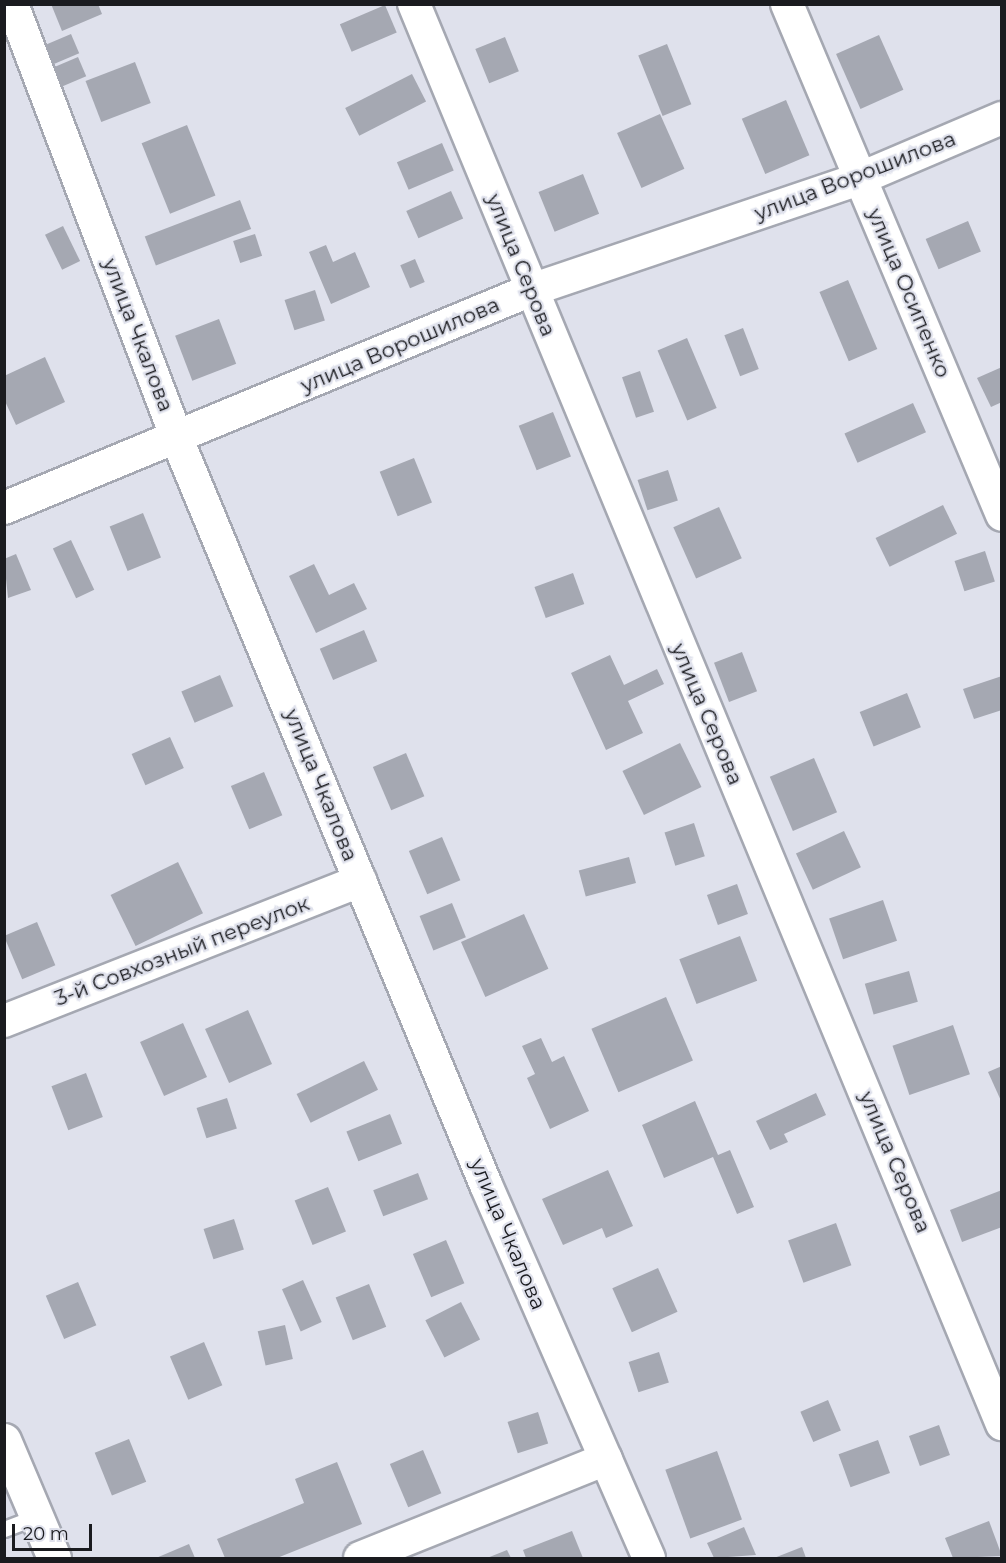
<!DOCTYPE html>
<html>
<head>
<meta charset="utf-8">
<style>
  body { margin:0 }
  #map { position:relative; width:1006px; height:1563px; overflow:hidden; background:#dfe1ec; font-family:Montserrat,sans-serif }
  div>[style] { position:absolute }
  .building>* { inset:0; background:#a5a8b2; transform-origin:0 0 }
  .roads { filter:drop-shadow(2px 0 #a5a8b2) drop-shadow(-2px 0 #a5a8b2) drop-shadow(0 2px #a5a8b2) drop-shadow(0 -2px #a5a8b2) }
  .service>* { height:15px; margin:-7.5px; padding:0 7.5px; transform-origin:7.5px; border-radius:7.5px; background:#fff }
  .minor>* { height:32px; margin:-16px; padding:0 16px; transform-origin:16px; border-radius:16px; background:#fff }
  .tertiary>* { height:33px; margin:-16.5px; padding:0 16.5px; transform-origin:16.5px; border-radius:16.5px; background:#fff }
  span { translate:-50% -50%; white-space:nowrap; text-align:center; line-height:1.15; -webkit-text-stroke:4.5px #dfe1ec; paint-order:stroke }
  .street-label { font-size:21px; color:#1a1b1f }
  .frame { position:absolute; inset:0; border:6px solid #1a1b1f; pointer-events:none }
  .scale { position:absolute; left:12px; top:1524px; width:80px; height:27px; box-sizing:border-box; border:3px solid #1a1b1f; border-top:0; padding-left:8px; font-size:18px; line-height:21px; white-space:nowrap; color:#1a1b1f; -webkit-text-stroke:4px #dfe1ec; paint-order:stroke }
</style>
</head>
<body>
<div id="map">
  <div class="building">
    <div style="clip-path:polygon(51px 4px,98px 4px,102px 14px,62px 31px)"></div>
    <div style="left:385px;top:5px;width:30px;height:49px;rotate:67deg"></div>
    <div style="left:71px;top:34px;width:21px;height:30px;rotate:67deg"></div>
    <div style="left:879px;top:35px;width:60px;height:47px;rotate:66deg"></div>
    <div style="left:505px;top:37px;width:37px;height:32px;rotate:68deg"></div>
    <div style="left:667px;top:44px;width:65px;height:31px;rotate:68deg"></div>
    <div style="left:78px;top:57px;width:21px;height:30px;rotate:67deg"></div>
    <div style="left:135px;top:62px;width:44px;height:53px;rotate:69deg"></div>
    <div style="left:412px;top:74px;width:31px;height:75px;rotate:63deg"></div>
    <div style="left:786px;top:100px;width:60px;height:48px;rotate:67deg"></div>
    <div style="left:660px;top:114px;width:60px;height:47px;rotate:66deg"></div>
    <div style="left:187px;top:125px;width:76px;height:49px;rotate:68deg"></div>
    <div style="left:442px;top:143px;width:30px;height:49px;rotate:67deg"></div>
    <div style="left:583px;top:174px;width:43px;height:48px;rotate:68deg"></div>
    <div style="left:451px;top:191px;width:30px;height:49px;rotate:66deg"></div>
    <div style="left:240px;top:200px;width:31px;height:102px;rotate:69deg"></div>
    <div style="left:968px;top:221px;width:33px;height:46px;rotate:67deg"></div>
    <div style="left:63px;top:226px;width:39px;height:20px;rotate:64deg"></div>
    <div style="left:255px;top:234px;width:23px;height:23px;rotate:72deg"></div>
    <div style="clip-path:polygon(326px 245px,333px 262px,355px 252px,370px 287px,331px 304px,309px 252px)"></div>
    <div style="left:415px;top:259px;width:25px;height:16px;rotate:67deg"></div>
    <div style="left:848px;top:280px;width:75px;height:31px;rotate:67deg"></div>
    <div style="left:315px;top:290px;width:32px;height:32px;rotate:72deg"></div>
    <div style="left:219px;top:319px;width:48px;height:47px;rotate:69deg"></div>
    <div style="left:743px;top:328px;width:44px;height:20px;rotate:69deg"></div>
    <div style="left:687px;top:338px;width:76px;height:32px;rotate:67deg"></div>
    <div style="clip-path:polygon(45px 357px,65px 402px,16px 425px,4px 399px,4px 376px)"></div>
    <div style="clip-path:polygon(1002px 367px,1002px 402px,991px 407px,977px 378px)"></div>
    <div style="left:640px;top:371px;width:43px;height:19px;rotate:71deg"></div>
    <div style="left:913px;top:403px;width:32px;height:75px;rotate:66deg"></div>
    <div style="left:553px;top:412px;width:48px;height:37px;rotate:68deg"></div>
    <div style="left:414px;top:458px;width:48px;height:37px;rotate:68deg"></div>
    <div style="left:668px;top:470px;width:32px;height:32px;rotate:72deg"></div>
    <div style="left:943px;top:505px;width:32px;height:75px;rotate:64deg"></div>
    <div style="left:719px;top:507px;width:56px;height:50px;rotate:66deg"></div>
    <div style="left:143px;top:513px;width:48px;height:36px;rotate:68deg"></div>
    <div style="left:71px;top:540px;width:55px;height:20px;rotate:65deg"></div>
    <div style="left:985px;top:551px;width:32px;height:32px;rotate:72deg"></div>
    <div style="clip-path:polygon(16px 554px,31px 590px,8px 598px,4px 559px)"></div>
    <div style="clip-path:polygon(314px 564px,329px 595px,354px 583px,367px 609px,316px 633px,289px 576px)"></div>
    <div style="left:573px;top:573px;width:33px;height:41px;rotate:70deg"></div>
    <div style="left:364px;top:630px;width:34px;height:48px;rotate:67deg"></div>
    <div style="left:742px;top:652px;width:42px;height:30px;rotate:69deg"></div>
    <div style="clip-path:polygon(610px 655px,624px 685px,657px 669px,664px 684px,628px 701px,643px 733px,606px 750px,571px 673px)"></div>
    <div style="left:220px;top:675px;width:34px;height:42px;rotate:67deg"></div>
    <div style="clip-path:polygon(1002px 676px,1002px 710px,974px 719px,963px 689px)"></div>
    <div style="left:907px;top:693px;width:37px;height:51px;rotate:68deg"></div>
    <div style="left:170px;top:737px;width:34px;height:42px;rotate:66deg"></div>
    <div style="left:680px;top:743px;width:49px;height:64px;rotate:64deg"></div>
    <div style="left:406px;top:753px;width:47px;height:36px;rotate:67deg"></div>
    <div style="left:814px;top:758px;width:59px;height:48px;rotate:67deg"></div>
    <div style="left:264px;top:772px;width:47px;height:36px;rotate:67deg"></div>
    <div style="left:694px;top:823px;width:35px;height:31px;rotate:72deg"></div>
    <div style="left:844px;top:831px;width:40px;height:53px;rotate:65deg"></div>
    <div style="left:442px;top:837px;width:47px;height:36px;rotate:67deg"></div>
    <div style="left:629px;top:857px;width:27px;height:52px;rotate:75deg"></div>
    <div style="left:178px;top:862px;width:57px;height:75px;rotate:64deg"></div>
    <div style="left:737px;top:884px;width:32px;height:32px;rotate:70deg"></div>
    <div style="left:883px;top:900px;width:43px;height:57px;rotate:71deg"></div>
    <div style="left:452px;top:903px;width:37px;height:35px;rotate:68deg"></div>
    <div style="left:524px;top:914px;width:60px;height:69px;rotate:66deg"></div>
    <div style="left:37px;top:922px;width:47px;height:36px;rotate:67deg"></div>
    <div style="left:740px;top:936px;width:48px;height:65px;rotate:69deg"></div>
    <div style="left:909px;top:971px;width:32px;height:46px;rotate:74deg"></div>
    <div style="left:666px;top:997px;width:69px;height:81px;rotate:67deg"></div>
    <div style="left:248px;top:1010px;width:59px;height:47px;rotate:66deg"></div>
    <div style="left:183px;top:1023px;width:59px;height:47px;rotate:66deg"></div>
    <div style="left:953px;top:1025px;width:52px;height:64px;rotate:71deg"></div>
    <div style="clip-path:polygon(541px 1038px,552px 1062px,564px 1056px,589px 1111px,550px 1129px,527px 1078px,535px 1074px,522px 1046px)"></div>
    <div style="left:364px;top:1061px;width:32px;height:75px;rotate:64deg"></div>
    <div style="clip-path:polygon(1002px 1066px,1002px 1103px,988px 1072px)"></div>
    <div style="left:86px;top:1073px;width:47px;height:37px;rotate:69deg"></div>
    <div style="clip-path:polygon(816px 1093px,826px 1115px,784px 1134px,788px 1142px,770px 1150px,756px 1121px)"></div>
    <div style="left:227px;top:1098px;width:32px;height:32px;rotate:72deg"></div>
    <div style="clip-path:polygon(695px 1101px,718px 1155px,730px 1150px,754px 1207px,737px 1214px,713px 1157px,664px 1178px,642px 1125px)"></div>
    <div style="left:390px;top:1114px;width:32px;height:47px;rotate:68deg"></div>
    <div style="clip-path:polygon(608px 1170px,633px 1226px,606px 1238px,602px 1228px,563px 1245px,542px 1199px)"></div>
    <div style="left:418px;top:1173px;width:28px;height:48px;rotate:69deg"></div>
    <div style="left:328px;top:1187px;width:48px;height:36px;rotate:68deg"></div>
    <div style="clip-path:polygon(1002px 1190px,1002px 1227px,962px 1242px,950px 1210px)"></div>
    <div style="left:234px;top:1219px;width:32px;height:32px;rotate:72deg"></div>
    <div style="left:836px;top:1223px;width:45px;height:51px;rotate:70deg"></div>
    <div style="left:446px;top:1240px;width:47px;height:36px;rotate:67deg"></div>
    <div style="left:658px;top:1268px;width:48px;height:50px;rotate:66deg"></div>
    <div style="left:303px;top:1280px;width:46px;height:23px;rotate:66deg"></div>
    <div style="left:78px;top:1282px;width:47px;height:35px;rotate:67deg"></div>
    <div style="left:369px;top:1284px;width:46px;height:36px;rotate:68deg"></div>
    <div style="left:461px;top:1302px;width:42px;height:40px;rotate:63deg"></div>
    <div style="left:285px;top:1325px;width:35px;height:28px;rotate:77deg"></div>
    <div style="left:204px;top:1342px;width:47px;height:37px;rotate:67deg"></div>
    <div style="left:659px;top:1352px;width:32px;height:32px;rotate:72deg"></div>
    <div style="left:828px;top:1400px;width:33px;height:30px;rotate:67deg"></div>
    <div style="left:538px;top:1412px;width:33px;height:32px;rotate:72deg"></div>
    <div style="left:939px;top:1425px;width:32px;height:32px;rotate:70deg"></div>
    <div style="left:129px;top:1439px;width:46px;height:37px;rotate:68deg"></div>
    <div style="left:878px;top:1440px;width:35px;height:42px;rotate:70deg"></div>
    <div style="left:423px;top:1450px;width:47px;height:36px;rotate:67deg"></div>
    <div style="left:717px;top:1451px;width:73px;height:55px;rotate:70deg"></div>
    <div style="clip-path:polygon(337px 1462px,362px 1524px,277px 1558px,225px 1558px,217px 1539px,304px 1503px,295px 1479px)"></div>
    <div style="clip-path:polygon(989px 1521px,1002px 1556px,953px 1558px,945px 1538px)"></div>
    <div style="clip-path:polygon(744px 1527px,756px 1555px,714px 1558px,707px 1543px)"></div>
    <div style="clip-path:polygon(572px 1531px,583px 1558px,526px 1558px,523px 1550px)"></div>
    <div style="clip-path:polygon(189px 1544px,195px 1558px,156px 1558px)"></div>
    <div style="clip-path:polygon(802px 1547px,806px 1558px,774px 1558px)"></div>
    <div style="clip-path:polygon(507px 1550px,511px 1558px,487px 1558px)"></div>
  </div>
  <div class="roads">
    <div class="service">
      <div style="left:4px;top:1529px;width:33px;rotate:-21deg"></div>
    </div>
    <div class="minor">
      <div style="left:12px;top:4px;width:465px;rotate:69.2deg"></div>
      <div style="left:177px;top:439px;width:807px;rotate:67.5deg"></div>
      <div style="left:486px;top:1185px;width:407px;rotate:66.4deg"></div>
      <div style="left:414px;top:4px;width:1537px;rotate:67.51deg"></div>
      <div style="left:787px;top:4px;width:554px;rotate:67.18deg"></div>
      <div style="left:4px;top:508px;width:570px;rotate:-22.47deg"></div>
      <div style="left:531px;top:290px;width:348px;rotate:-18.7deg"></div>
      <div style="left:861px;top:178px;width:153px;rotate:-23.1deg"></div>
      <div style="left:4px;top:1021px;width:383px;rotate:-21.5deg"></div>
      <div style="left:360px;top:1558px;width:265px;rotate:-21.9deg"></div>
    </div>
    <div class="tertiary">
      <div style="left:4px;top:1440px;width:128px;rotate:67deg"></div>
    </div>
  </div>
  <div class="street-label">
    <span style="left:855px;top:176px;rotate:-21deg">улица Ворошилова</span>
    <span style="left:521px;top:265px;rotate:68deg">улица Серова</span>
    <span style="left:909px;top:293px;rotate:67deg">улица Осипенко</span>
    <span style="left:138px;top:335px;rotate:69deg">улица Чкалова</span>
    <span style="left:400px;top:345px;rotate:-23deg">улица Ворошилова</span>
    <span style="left:707px;top:714px;rotate:67deg">улица Серова</span>
    <span style="left:321px;top:785px;rotate:68deg">улица Чкалова</span>
    <span style="left:182px;top:951px;rotate:-21deg">3-й Совхозный переулок</span>
    <span style="left:895px;top:1162px;rotate:67deg">улица Серова</span>
    <span style="left:508px;top:1234px;rotate:67deg">улица Чкалова</span>
  </div>
  <div class="frame"></div>
  <div class="scale">20 m</div>
</div>
</body>
</html>
